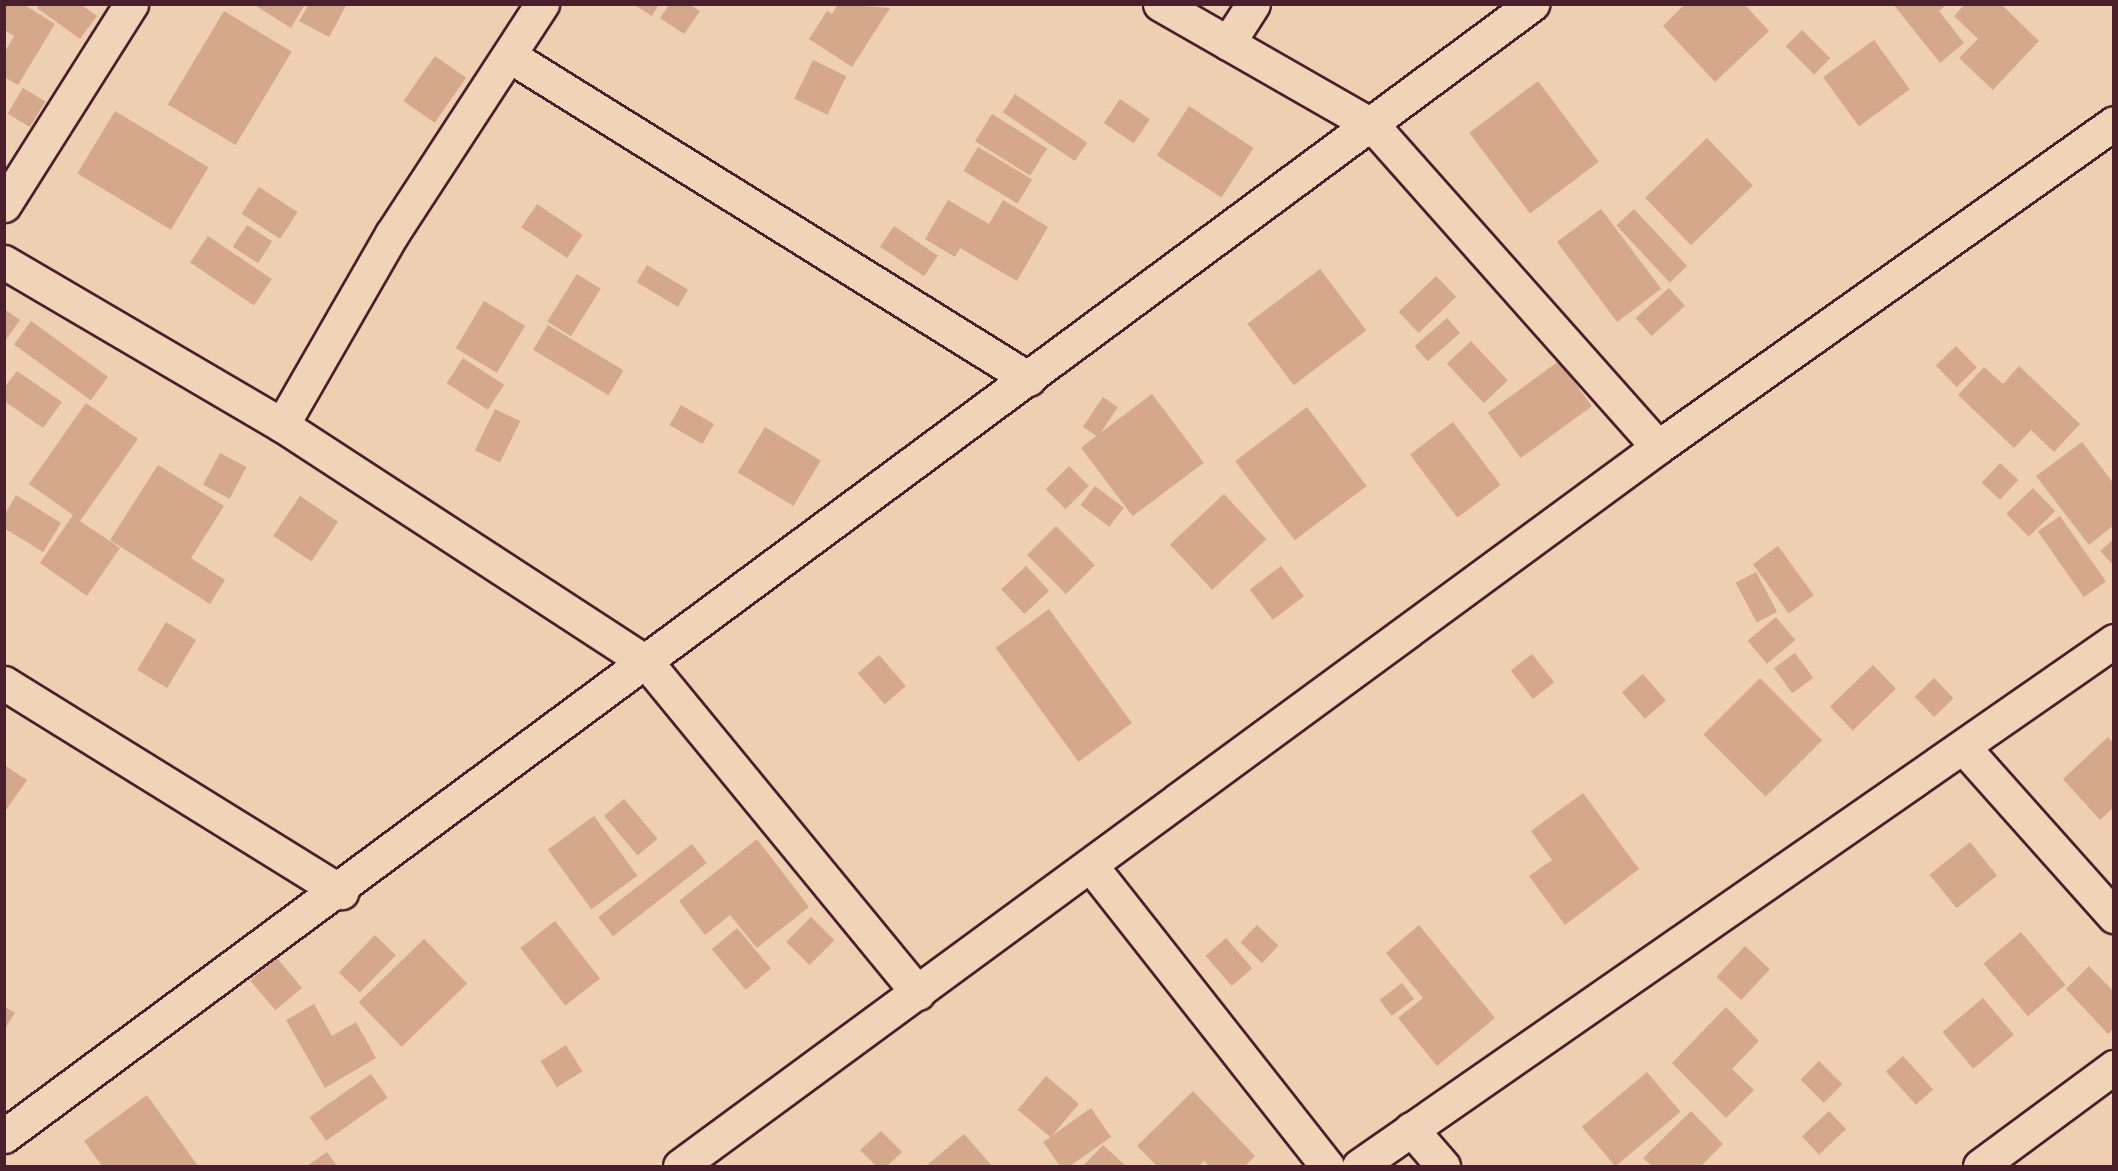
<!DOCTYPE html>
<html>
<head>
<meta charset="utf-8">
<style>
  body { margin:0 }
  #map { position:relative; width:2118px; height:1171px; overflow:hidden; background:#eecfb1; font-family:Sriracha,sans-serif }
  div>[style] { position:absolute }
  .building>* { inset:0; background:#d5a88b; transform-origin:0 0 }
  .roads { filter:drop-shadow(2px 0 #4a1f2b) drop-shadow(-2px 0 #4a1f2b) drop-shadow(0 2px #4a1f2b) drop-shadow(0 -2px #4a1f2b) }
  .minor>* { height:33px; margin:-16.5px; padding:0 16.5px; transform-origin:16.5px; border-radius:16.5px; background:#f0d4b7 }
  .tertiary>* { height:33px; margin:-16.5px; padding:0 16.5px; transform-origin:16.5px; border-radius:16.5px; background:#f0d4b7 }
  span { translate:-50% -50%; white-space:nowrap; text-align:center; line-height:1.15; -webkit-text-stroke:5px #f0d4b7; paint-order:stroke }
  .frame { position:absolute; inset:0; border:6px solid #4a1f2b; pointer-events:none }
</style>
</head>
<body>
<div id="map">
  <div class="building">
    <div style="clip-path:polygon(4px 4px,23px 4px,55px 24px,18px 85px,4px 77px,4px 53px,14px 36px,4px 30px)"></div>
    <div style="clip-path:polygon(40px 4px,80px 4px,97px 16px,80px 39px,37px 8px)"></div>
    <div style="clip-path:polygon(253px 4px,305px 4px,291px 28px)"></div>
    <div style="clip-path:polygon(309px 4px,347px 4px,329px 37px,299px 21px)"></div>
    <div style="clip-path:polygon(633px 4px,659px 4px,652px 16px)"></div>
    <div style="clip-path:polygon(838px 4px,890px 8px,852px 67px,809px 39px,827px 11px,832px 14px)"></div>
    <div style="clip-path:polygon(1685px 4px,1744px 4px,1769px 31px,1715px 82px,1663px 26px)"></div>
    <div style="clip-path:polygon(1893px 4px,1947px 4px,1939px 11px,1964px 43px,1940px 63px)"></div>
    <div style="clip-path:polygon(1965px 4px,2001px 4px,2039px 41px,1993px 90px,1959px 58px,1978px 39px,1954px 16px)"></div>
    <div style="clip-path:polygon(669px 5px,690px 5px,700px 11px,684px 34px,660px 18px)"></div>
    <div style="left:224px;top:11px;width:79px;height:109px;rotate:31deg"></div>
    <div style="left:1802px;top:30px;width:40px;height:23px;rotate:45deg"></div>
    <div style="left:1874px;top:40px;width:61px;height:63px;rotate:54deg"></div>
    <div style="left:435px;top:56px;width:38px;height:55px;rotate:35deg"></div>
    <div style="left:813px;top:60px;width:37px;height:43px;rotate:26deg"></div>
    <div style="left:1538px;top:81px;width:101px;height:86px;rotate:53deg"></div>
    <div style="left:23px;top:88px;width:26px;height:30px;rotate:31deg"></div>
    <div style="left:1015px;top:94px;width:87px;height:22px;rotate:34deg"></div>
    <div style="left:1120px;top:99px;width:36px;height:29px;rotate:34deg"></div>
    <div style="left:1189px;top:106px;width:77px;height:59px;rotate:33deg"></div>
    <div style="left:115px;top:111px;width:109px;height:73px;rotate:31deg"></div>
    <div style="left:992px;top:114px;width:65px;height:32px;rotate:32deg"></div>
    <div style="left:1707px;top:138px;width:66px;height:86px;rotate:46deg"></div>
    <div style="left:978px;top:147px;width:63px;height:28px;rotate:31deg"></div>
    <div style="left:259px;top:187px;width:46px;height:32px;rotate:33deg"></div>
    <div style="clip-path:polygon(948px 200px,989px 224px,1003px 200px,1048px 227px,1017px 281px,960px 248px,955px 257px,925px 239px)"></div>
    <div style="left:537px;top:204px;width:55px;height:28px;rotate:34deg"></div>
    <div style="left:1601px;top:209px;width:100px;height:55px;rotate:53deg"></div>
    <div style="left:1634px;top:209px;width:78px;height:24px;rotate:47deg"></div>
    <div style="left:247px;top:225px;width:30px;height:26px;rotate:33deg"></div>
    <div style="left:894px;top:226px;width:53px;height:25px;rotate:34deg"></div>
    <div style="left:208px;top:236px;width:77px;height:32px;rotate:34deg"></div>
    <div style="left:647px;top:265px;width:48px;height:20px;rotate:31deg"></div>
    <div style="left:1320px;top:269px;width:77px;height:91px;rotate:53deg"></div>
    <div style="left:577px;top:274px;width:28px;height:56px;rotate:32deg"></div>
    <div style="left:1436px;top:276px;width:29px;height:52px;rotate:46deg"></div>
    <div style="left:1669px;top:288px;width:24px;height:45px;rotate:48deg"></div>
    <div style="left:484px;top:301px;width:48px;height:55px;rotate:31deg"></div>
    <div style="clip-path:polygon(4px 309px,20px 320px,4px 342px)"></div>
    <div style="left:1447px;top:318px;width:20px;height:43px;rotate:49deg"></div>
    <div style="left:31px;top:321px;width:95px;height:29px;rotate:36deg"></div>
    <div style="left:548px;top:325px;width:88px;height:29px;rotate:31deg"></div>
    <div style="left:1471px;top:341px;width:54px;height:33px;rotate:47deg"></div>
    <div style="left:1956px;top:346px;width:30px;height:28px;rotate:46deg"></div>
    <div style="left:463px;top:358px;width:49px;height:30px;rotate:33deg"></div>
    <div style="left:1559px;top:361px;width:56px;height:88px;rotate:54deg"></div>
    <div style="clip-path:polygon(2019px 366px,2080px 424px,2054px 452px,2031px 430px,2014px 448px,1958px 395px,1984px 367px,2003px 384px)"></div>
    <div style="clip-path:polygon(17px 371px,62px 402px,43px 428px,4px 401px,4px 388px)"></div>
    <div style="left:1152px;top:394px;width:86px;height:89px;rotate:53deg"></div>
    <div style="left:1103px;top:397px;width:18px;height:36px;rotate:34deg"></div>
    <div style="clip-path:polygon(86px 403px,138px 439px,80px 521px,120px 548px,87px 596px,40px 563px,73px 515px,29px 484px)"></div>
    <div style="left:681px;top:405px;width:38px;height:23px;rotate:30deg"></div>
    <div style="left:1307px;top:407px;width:99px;height:90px;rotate:53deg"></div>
    <div style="left:495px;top:409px;width:28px;height:46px;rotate:26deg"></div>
    <div style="left:1453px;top:422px;width:79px;height:54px;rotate:53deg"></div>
    <div style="left:765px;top:427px;width:65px;height:53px;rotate:31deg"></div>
    <div style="clip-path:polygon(2082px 442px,2114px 484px,2114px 525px,2089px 545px,2036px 476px)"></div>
    <div style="left:220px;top:453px;width:30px;height:36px;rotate:28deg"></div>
    <div style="left:2000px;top:463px;width:25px;height:27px;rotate:43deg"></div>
    <div style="clip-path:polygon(158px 465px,224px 506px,191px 558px,225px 580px,210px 604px,110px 540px)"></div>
    <div style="left:1069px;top:466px;width:28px;height:33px;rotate:45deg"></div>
    <div style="left:1095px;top:486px;width:36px;height:24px;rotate:37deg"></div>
    <div style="left:2033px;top:488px;width:32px;height:37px;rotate:46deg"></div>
    <div style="left:1224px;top:494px;width:62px;height:74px;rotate:47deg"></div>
    <div style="clip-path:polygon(16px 495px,61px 523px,43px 552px,4px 528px,4px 516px)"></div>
    <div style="left:300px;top:496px;width:46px;height:48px;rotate:34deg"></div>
    <div style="left:2060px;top:516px;width:80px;height:27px;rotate:55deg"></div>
    <div style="left:1056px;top:526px;width:55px;height:41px;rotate:45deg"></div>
    <div style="clip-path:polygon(2114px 539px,2114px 566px,2100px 551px)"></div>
    <div style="left:1778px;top:546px;width:61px;height:31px;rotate:54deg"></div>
    <div style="left:1026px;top:566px;width:34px;height:34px;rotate:47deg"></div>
    <div style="left:1281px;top:566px;width:38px;height:39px;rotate:53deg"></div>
    <div style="left:1756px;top:572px;width:45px;height:23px;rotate:62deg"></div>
    <div style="left:1049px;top:609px;width:141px;height:66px;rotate:54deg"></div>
    <div style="left:1776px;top:617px;width:30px;height:37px;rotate:50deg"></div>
    <div style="left:166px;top:622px;width:35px;height:56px;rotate:31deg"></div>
    <div style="left:1795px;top:653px;width:31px;height:26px;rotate:54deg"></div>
    <div style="left:1532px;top:654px;width:36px;height:27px;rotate:52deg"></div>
    <div style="left:879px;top:655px;width:41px;height:28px;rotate:49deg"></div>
    <div style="left:1873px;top:665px;width:33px;height:60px;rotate:46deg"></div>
    <div style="left:1643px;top:674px;width:35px;height:28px;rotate:49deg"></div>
    <div style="left:1760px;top:678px;width:88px;height:80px;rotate:45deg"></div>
    <div style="left:1934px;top:678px;width:28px;height:27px;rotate:46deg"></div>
    <div style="clip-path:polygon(2108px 737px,2114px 744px,2114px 807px,2100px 820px,2063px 779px)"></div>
    <div style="clip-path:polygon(4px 765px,27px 780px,4px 813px)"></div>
    <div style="clip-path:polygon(1583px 793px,1639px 869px,1565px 925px,1529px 876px,1552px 860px,1531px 831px)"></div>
    <div style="left:624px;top:799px;width:52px;height:26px;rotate:50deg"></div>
    <div style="left:594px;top:816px;width:74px;height:57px;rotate:54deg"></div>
    <div style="clip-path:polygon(757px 839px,809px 907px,757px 948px,730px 915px,705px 935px,679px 901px)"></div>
    <div style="left:1970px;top:842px;width:43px;height:52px;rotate:51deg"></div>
    <div style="left:692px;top:844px;width:24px;height:119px;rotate:52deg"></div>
    <div style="left:811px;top:917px;width:33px;height:35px;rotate:45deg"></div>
    <div style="left:555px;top:921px;width:73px;height:44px;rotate:52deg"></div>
    <div style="left:1257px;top:925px;width:30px;height:24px;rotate:44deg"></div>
    <div style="clip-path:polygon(1419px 925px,1495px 1018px,1437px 1066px,1398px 1018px,1423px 998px,1386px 953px)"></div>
    <div style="left:737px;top:928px;width:53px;height:33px;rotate:50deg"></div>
    <div style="left:2021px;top:932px;width:69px;height:49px;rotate:50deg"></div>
    <div style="left:375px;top:935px;width:29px;height:52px;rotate:44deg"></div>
    <div style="left:1226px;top:938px;width:40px;height:27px;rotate:49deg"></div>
    <div style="left:424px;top:939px;width:62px;height:91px;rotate:46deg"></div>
    <div style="left:1745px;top:946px;width:34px;height:42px;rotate:43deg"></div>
    <div style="left:277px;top:958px;width:39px;height:35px;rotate:50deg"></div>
    <div style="clip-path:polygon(2089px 966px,2114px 992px,2114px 1028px,2108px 1034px,2066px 989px)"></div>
    <div style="left:1402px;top:983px;width:20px;height:28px;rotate:53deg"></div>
    <div style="left:1983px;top:998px;width:48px;height:53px;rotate:50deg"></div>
    <div style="clip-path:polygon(314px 1004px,332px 1036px,356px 1022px,376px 1058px,325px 1088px,286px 1020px)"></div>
    <div style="clip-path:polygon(4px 1006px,15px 1013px,4px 1030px)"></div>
    <div style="clip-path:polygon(1726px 1007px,1759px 1041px,1732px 1069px,1754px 1090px,1726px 1118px,1672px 1063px)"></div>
    <div style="left:566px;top:1045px;width:31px;height:30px;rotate:58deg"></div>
    <div style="left:1903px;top:1056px;width:45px;height:23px;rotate:48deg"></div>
    <div style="left:1819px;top:1061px;width:33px;height:26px;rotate:45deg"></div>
    <div style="left:1647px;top:1072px;width:52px;height:85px;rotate:50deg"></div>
    <div style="left:371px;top:1074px;width:29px;height:75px;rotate:55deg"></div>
    <div style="left:1046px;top:1076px;width:43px;height:44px;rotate:40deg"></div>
    <div style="clip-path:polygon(1193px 1091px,1255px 1156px,1245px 1166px,1209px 1166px,1204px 1161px,1199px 1166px,1157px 1166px,1137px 1146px)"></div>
    <div style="clip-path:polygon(147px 1095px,198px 1166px,102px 1166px,84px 1141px)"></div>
    <div style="clip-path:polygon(1091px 1108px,1111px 1137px,1070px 1166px,1060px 1166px,1043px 1142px)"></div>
    <div style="clip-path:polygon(1691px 1111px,1723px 1144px,1701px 1166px,1652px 1166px,1643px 1158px)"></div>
    <div style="left:1829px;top:1111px;width:25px;height:37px;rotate:47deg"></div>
    <div style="clip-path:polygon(881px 1131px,902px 1152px,887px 1166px,876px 1166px,860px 1150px)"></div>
    <div style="clip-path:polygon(964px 1134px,992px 1166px,926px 1166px)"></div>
    <div style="clip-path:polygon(1103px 1145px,1126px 1166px,1083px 1166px)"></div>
    <div style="clip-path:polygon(327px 1152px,337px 1166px,307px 1166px)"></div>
  </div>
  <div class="roads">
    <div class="minor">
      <div style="left:1160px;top:4px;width:245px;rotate:29.8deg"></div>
      <div style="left:1373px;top:126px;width:429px;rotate:48.4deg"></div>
      <div style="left:1228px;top:43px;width:46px;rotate:-57.3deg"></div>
      <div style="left:510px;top:56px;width:611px;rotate:31.9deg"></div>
      <div style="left:4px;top:205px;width:238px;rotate:-57.7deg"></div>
      <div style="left:4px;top:262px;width:322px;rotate:30.4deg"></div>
      <div style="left:282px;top:425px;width:436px;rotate:33.1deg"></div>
      <div style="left:647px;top:663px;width:427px;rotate:50.6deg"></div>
      <div style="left:282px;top:425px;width:220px;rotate:-60.1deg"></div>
      <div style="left:392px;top:234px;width:275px;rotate:-56.9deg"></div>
      <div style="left:4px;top:683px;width:397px;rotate:31.8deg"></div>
      <div style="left:1965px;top:749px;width:224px;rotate:48.3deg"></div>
      <div style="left:1091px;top:866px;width:382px;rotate:51.8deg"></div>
      <div style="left:1411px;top:1129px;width:49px;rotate:49.1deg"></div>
      <div style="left:4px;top:1136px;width:1902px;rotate:-36.53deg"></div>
      <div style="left:1359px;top:1166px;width:920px;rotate:-34.81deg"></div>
      <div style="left:1980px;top:1166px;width:167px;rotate:-36.5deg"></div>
    </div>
    <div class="tertiary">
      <div style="left:680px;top:1166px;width:1214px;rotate:-36.32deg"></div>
      <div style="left:1658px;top:447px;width:559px;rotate:-35.39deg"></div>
    </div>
  </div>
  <div class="frame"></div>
</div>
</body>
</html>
